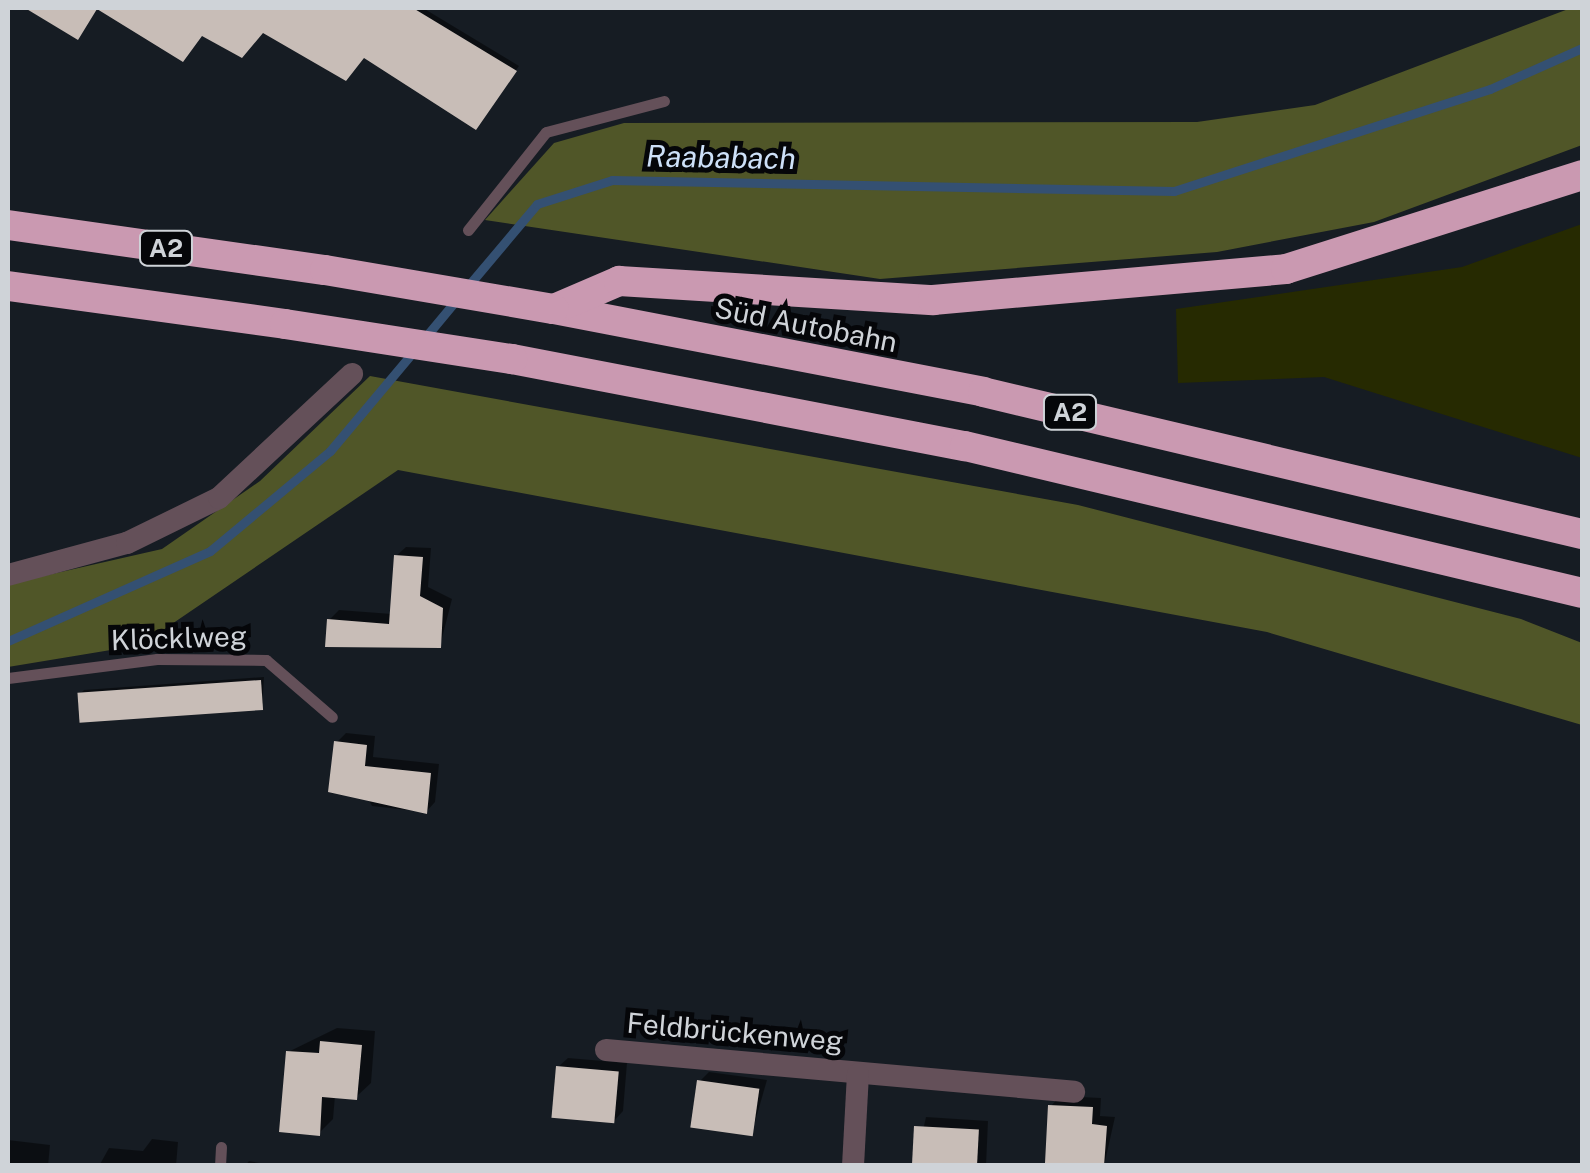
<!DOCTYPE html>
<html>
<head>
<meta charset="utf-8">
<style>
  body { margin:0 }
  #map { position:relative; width:1590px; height:1173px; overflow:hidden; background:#161c23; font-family:"Public Sans",sans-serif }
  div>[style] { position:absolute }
  .green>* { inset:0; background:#262a01 }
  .forest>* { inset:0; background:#505628 }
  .shadow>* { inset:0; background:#0007 }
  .stream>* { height:9px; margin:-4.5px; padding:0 4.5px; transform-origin:4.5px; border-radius:4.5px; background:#345072 }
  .building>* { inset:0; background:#c8bdb7; transform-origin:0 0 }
  .lane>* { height:11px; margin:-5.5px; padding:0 5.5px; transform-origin:5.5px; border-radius:5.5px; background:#645059 }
  .street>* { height:22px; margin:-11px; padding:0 11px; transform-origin:11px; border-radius:11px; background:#645059 }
  .highway>* { height:30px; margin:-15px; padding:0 15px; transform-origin:15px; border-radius:15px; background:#ca99b1 }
  .highway-bridge>* { height:30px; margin:-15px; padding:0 15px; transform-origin:15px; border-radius:15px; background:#ca99b1 }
  span { translate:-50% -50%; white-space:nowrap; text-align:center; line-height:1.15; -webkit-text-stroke:10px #050609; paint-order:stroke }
  .shield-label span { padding:2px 8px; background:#050609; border:2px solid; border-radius:8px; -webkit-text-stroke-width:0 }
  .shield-label { font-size:25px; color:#cfd3d8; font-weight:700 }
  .street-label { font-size:28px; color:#cfd3d8 }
  .water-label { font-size:30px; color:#cde0f8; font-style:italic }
  .frame { position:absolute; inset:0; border:10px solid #cfd3d8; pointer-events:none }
</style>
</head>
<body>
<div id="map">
  <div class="green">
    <div style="clip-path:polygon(1582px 224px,1582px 458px,1324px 377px,1178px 383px,1176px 309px,1462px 267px)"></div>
  </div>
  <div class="forest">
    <div style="clip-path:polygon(1571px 8px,1582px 8px,1582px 145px,1374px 222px,1217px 252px,880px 279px,485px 220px,554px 143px,624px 123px,1197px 122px,1315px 105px)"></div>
    <div style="clip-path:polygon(370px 376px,1078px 505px,1521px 619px,1582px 643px,1582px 725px,1267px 632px,398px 470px,141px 645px,8px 667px,8px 584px,162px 549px,260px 481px)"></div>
  </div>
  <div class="shadow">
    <div style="clip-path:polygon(99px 8px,423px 8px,519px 66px,479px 122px,364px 56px,263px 30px,203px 33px,182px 59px)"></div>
    <div style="clip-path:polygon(406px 547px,431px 548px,428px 587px,452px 599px,440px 646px,329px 620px,339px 610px,392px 614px,396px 556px)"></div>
    <div style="clip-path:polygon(264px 677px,262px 708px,80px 694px,84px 690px)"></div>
    <div style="clip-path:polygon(346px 733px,375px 736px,373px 757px,439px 764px,435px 802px,426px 812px,372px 806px,337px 742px)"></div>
    <div style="clip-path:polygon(337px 1028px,375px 1031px,371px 1083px,356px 1097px,335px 1096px,333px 1119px,319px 1133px,288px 1052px)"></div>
    <div style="clip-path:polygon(568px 1058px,627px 1063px,623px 1111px,614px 1121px,558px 1067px)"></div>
    <div style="clip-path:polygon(709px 1072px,767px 1080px,752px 1132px,699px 1082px)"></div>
    <div style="clip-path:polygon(1060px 1096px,1101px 1098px,1100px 1116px,1115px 1117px,1104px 1166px,1049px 1166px,1051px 1106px)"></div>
    <div style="clip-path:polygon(926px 1117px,988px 1121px,986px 1166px,915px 1166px)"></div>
    <div style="clip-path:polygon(152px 1139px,178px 1142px,176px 1166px,99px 1166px,109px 1148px,143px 1151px)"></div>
    <div style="clip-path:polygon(8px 1140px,50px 1145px,48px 1166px,8px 1166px)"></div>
    <div style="clip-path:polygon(249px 1161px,276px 1166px,245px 1166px)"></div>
  </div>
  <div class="stream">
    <div style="left:468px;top:286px;width:107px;rotate:-49.9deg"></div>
    <div style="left:537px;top:204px;width:79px;rotate:-17.7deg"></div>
    <div style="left:612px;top:180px;width:562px;rotate:1.12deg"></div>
    <div style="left:1174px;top:191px;width:332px;rotate:-17.9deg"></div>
    <div style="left:1490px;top:89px;width:101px;rotate:-24deg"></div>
    <div style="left:423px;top:340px;width:55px;rotate:-50.2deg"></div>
    <div style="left:8px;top:641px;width:221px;rotate:-24deg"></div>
    <div style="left:210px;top:551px;width:156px;rotate:-39.8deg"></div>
    <div style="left:330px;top:451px;width:129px;rotate:-50deg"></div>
  </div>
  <div class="building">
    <div style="clip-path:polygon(25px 8px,413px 8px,517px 71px,476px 130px,364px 58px,346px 81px,263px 33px,242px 58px,202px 36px,183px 62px,97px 9px,78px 40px)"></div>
    <div style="clip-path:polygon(394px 555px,423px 557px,420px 596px,443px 608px,441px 648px,325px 647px,327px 619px,389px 624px)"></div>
    <div style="left:261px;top:680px;width:30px;height:184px;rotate:86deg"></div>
    <div style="clip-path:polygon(334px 741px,367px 745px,365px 766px,431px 773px,427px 814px,328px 792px)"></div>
    <div style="clip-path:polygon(320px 1041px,362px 1045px,357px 1100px,322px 1097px,320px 1136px,279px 1132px,286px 1051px,319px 1053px)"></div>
    <div style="left:556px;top:1066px;width:63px;height:52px;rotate:5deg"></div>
    <div style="left:697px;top:1080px;width:63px;height:48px;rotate:8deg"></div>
    <div style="clip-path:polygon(1048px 1105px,1093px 1107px,1092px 1124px,1107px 1126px,1104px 1166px,1045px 1163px)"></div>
    <div style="left:914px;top:1126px;width:65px;height:40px;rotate:3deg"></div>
  </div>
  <div class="lane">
    <div style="left:468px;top:230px;width:125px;rotate:-51.5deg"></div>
    <div style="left:546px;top:132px;width:122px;rotate:-14.7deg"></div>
    <div style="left:8px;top:678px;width:150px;rotate:-7.3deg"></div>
    <div style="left:157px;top:659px;width:109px;rotate:0.5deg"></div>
    <div style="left:266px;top:660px;width:87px;rotate:40.8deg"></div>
    <div style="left:220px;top:1166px;width:19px;rotate:-87deg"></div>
  </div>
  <div class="street">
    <div style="left:8px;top:575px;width:123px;rotate:-15.1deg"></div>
    <div style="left:127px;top:543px;width:102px;rotate:-26.1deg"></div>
    <div style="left:219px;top:498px;width:182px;rotate:-43deg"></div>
    <div style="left:606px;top:1050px;width:470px;rotate:5.1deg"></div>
    <div style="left:853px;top:1166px;width:92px;rotate:-86.9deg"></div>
  </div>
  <div class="highway">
    <div style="left:8px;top:225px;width:320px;rotate:8.1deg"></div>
    <div style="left:8px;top:286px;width:280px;rotate:7.8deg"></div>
    <div style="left:554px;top:309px;width:437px;rotate:10.9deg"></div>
    <div style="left:983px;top:392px;width:616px;rotate:13.34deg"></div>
    <div style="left:554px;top:309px;width:71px;rotate:-23.3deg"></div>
    <div style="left:619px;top:281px;width:315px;rotate:3.5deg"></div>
    <div style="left:933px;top:300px;width:354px;rotate:-5deg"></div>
    <div style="left:1286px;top:269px;width:311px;rotate:-17.6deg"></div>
    <div style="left:512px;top:359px;width:461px;rotate:10.9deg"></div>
    <div style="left:965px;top:446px;width:634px;rotate:13.4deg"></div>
  </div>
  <div class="highway-bridge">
    <div style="left:325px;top:270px;width:232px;rotate:9.7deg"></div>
    <div style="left:285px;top:324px;width:230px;rotate:8.8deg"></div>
  </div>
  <div class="shield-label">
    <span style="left:166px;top:248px">A2</span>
    <span style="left:1070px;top:412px">A2</span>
  </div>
  <div class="street-label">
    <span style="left:806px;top:325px;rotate:11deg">Süd Autobahn</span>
    <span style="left:179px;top:638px;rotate:-2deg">Klöcklweg</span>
    <span style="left:735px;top:1032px;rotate:5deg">Feldbrückenweg</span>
  </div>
  <div class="water-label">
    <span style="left:721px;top:157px;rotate:1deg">Raababach</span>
  </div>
  <div class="frame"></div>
</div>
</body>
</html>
